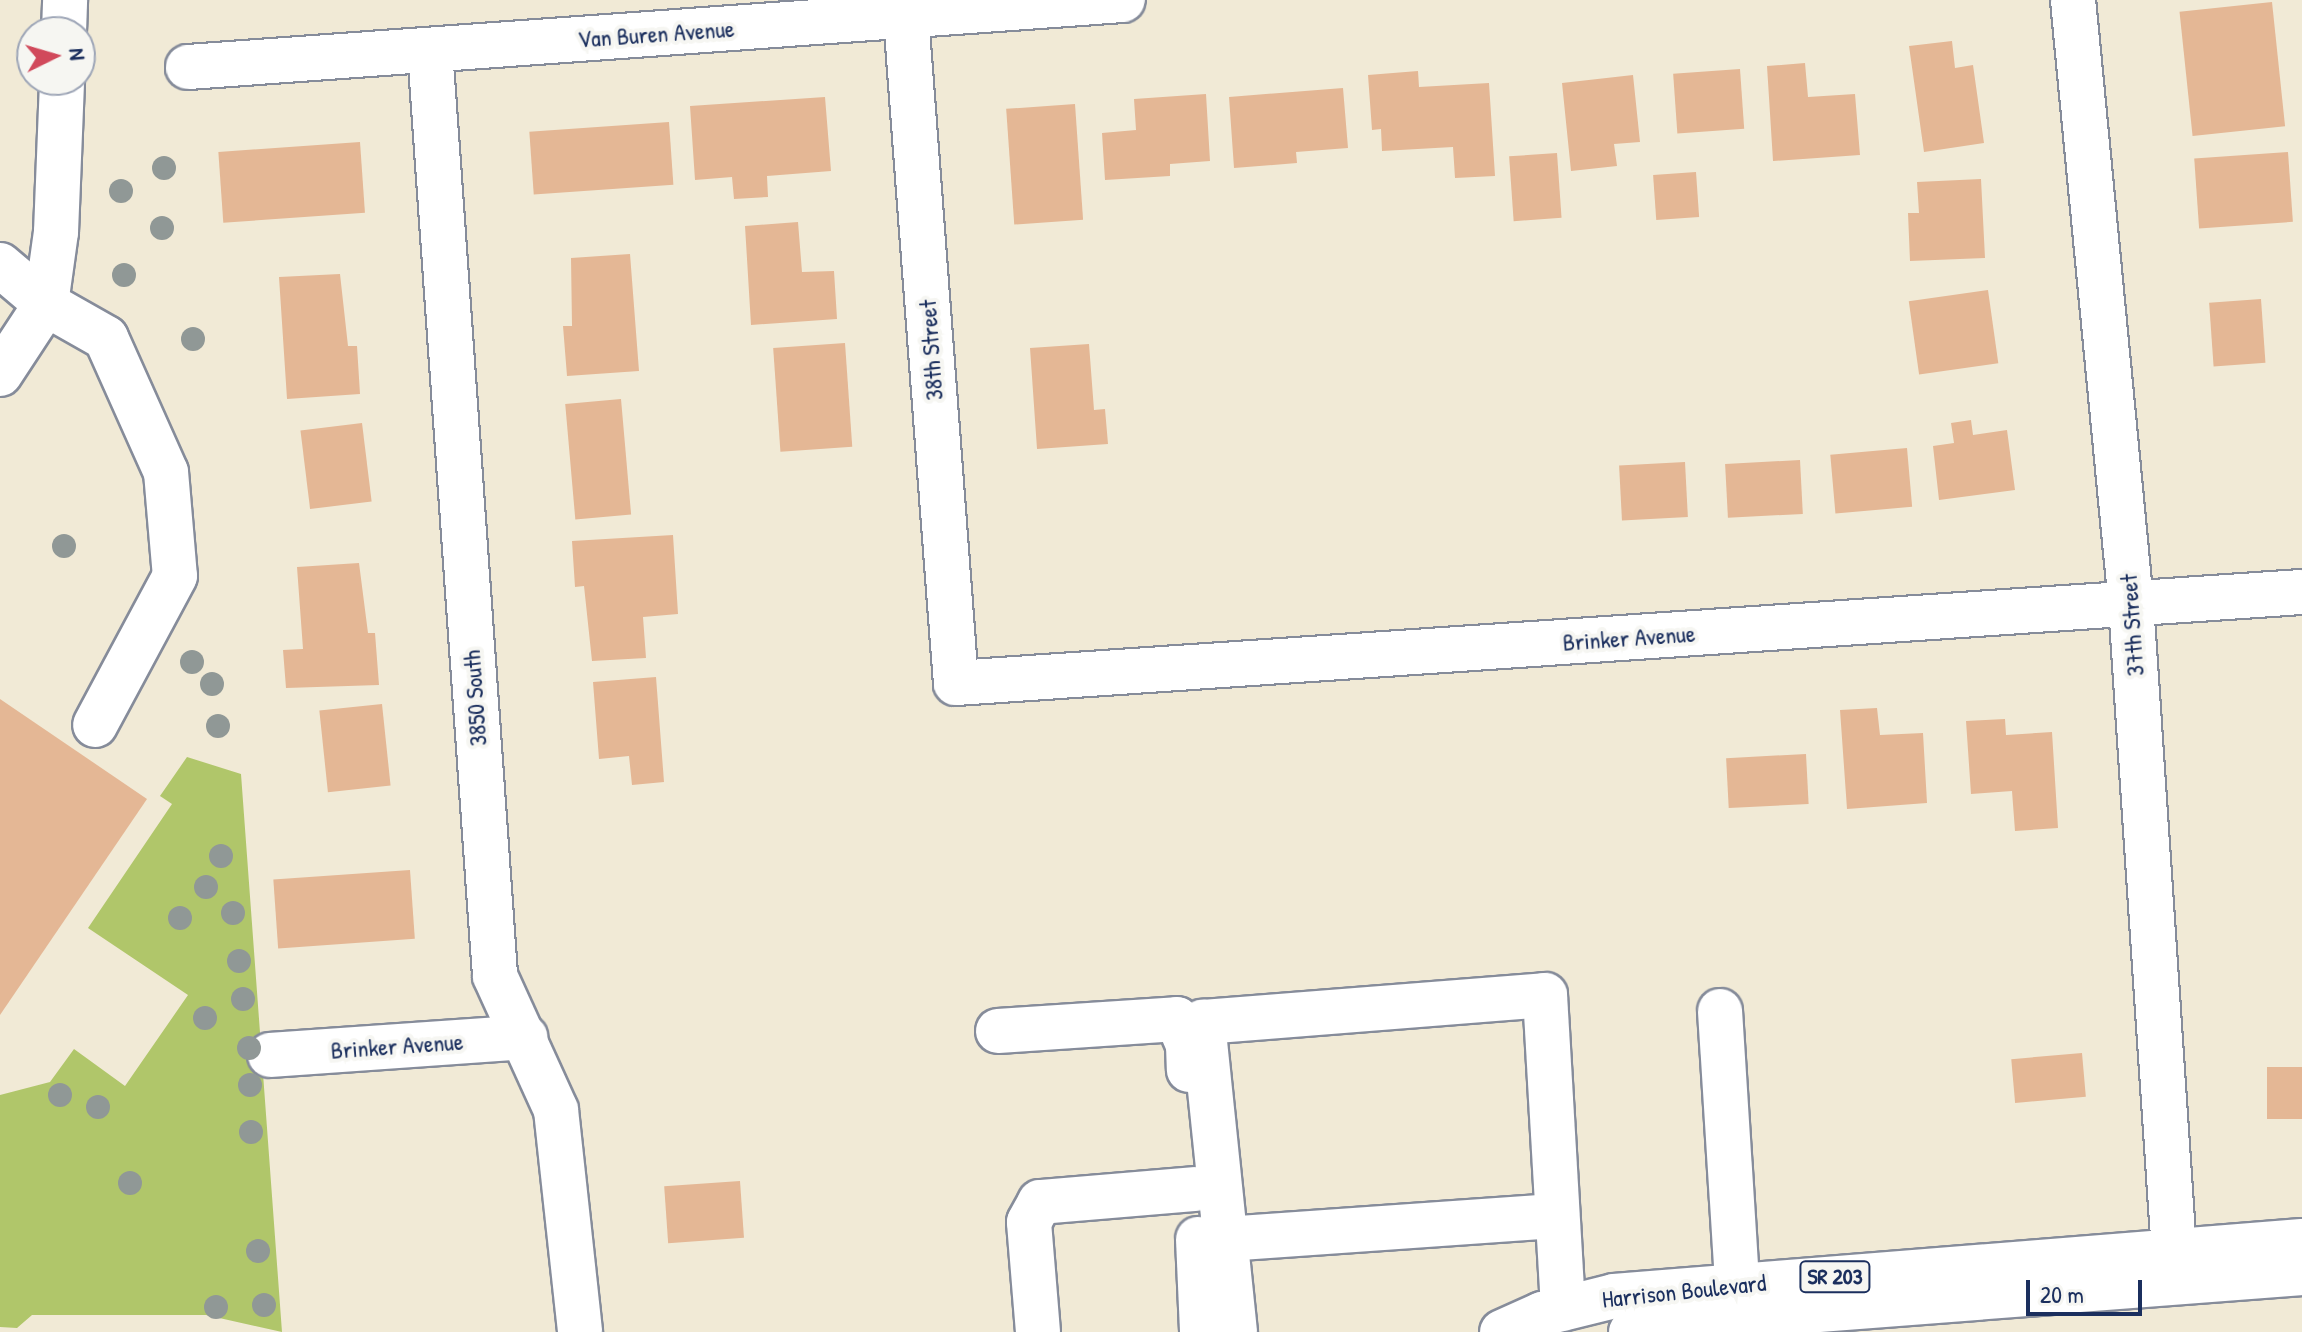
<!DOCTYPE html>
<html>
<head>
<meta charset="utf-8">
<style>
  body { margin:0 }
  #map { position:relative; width:2302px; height:1332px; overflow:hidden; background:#f1ead6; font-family:"Patrick Hand",sans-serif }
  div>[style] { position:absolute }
  .green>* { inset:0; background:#b0c66a }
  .building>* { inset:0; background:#e4b795; transform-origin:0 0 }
  .roads { filter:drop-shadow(2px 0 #868c9a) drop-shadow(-2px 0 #868c9a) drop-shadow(0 2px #868c9a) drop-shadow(0 -2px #868c9a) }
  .minor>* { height:44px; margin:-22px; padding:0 22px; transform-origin:22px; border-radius:22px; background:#fff }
  .major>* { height:44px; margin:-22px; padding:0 22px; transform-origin:22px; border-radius:22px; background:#fff }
  .trees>* { width:24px; height:24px; margin:-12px; border-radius:50%; background:#909896 }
  span { translate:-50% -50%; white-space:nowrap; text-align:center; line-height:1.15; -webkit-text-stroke:8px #f6f6f2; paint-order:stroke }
  .shield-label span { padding:2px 6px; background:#f6f6f2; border:2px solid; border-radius:6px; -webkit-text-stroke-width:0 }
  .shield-label { font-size:22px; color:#1b2f5e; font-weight:700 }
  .street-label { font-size:24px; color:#1b2f5e }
  .north { position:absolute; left:16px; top:16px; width:80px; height:80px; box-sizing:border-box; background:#f6f6f2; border:2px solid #9ea6b7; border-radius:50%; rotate:85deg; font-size:22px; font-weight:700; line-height:32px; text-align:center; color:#1b2f5e }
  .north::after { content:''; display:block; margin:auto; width:28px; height:36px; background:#d1495b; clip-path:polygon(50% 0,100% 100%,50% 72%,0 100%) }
  .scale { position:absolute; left:2026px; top:1280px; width:116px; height:36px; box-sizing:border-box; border:4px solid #1b2f5e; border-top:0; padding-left:10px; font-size:24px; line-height:28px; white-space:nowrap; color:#1b2f5e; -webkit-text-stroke:6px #f6f6f2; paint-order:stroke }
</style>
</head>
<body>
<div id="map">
  <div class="green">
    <div style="clip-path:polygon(187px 757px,241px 774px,282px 1332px,206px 1315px,32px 1315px,17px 1328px,0 1327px,0 1095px,50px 1082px,74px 1049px,125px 1086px,188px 995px,88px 928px,172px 804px,160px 796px)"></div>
  </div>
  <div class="building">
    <div style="left:2272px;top:2px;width:125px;height:93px;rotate:84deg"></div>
    <div style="clip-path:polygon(1952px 41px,1955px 68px,1973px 65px,1984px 143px,1924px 152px,1909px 46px)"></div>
    <div style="clip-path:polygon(1805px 63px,1808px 97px,1855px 94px,1860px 155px,1773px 161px,1767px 66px)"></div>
    <div style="left:1740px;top:69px;width:60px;height:67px;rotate:86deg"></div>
    <div style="clip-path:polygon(1418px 71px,1419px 87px,1489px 83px,1495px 176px,1455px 178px,1453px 147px,1382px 151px,1381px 129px,1372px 130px,1368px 75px)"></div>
    <div style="clip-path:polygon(1633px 75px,1640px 142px,1614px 144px,1617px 166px,1571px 171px,1562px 83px)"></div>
    <div style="clip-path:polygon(1343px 88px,1348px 148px,1296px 152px,1297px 163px,1234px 168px,1229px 97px)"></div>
    <div style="clip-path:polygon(1206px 94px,1210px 161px,1170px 164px,1170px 176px,1105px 180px,1102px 133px,1136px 130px,1134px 99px)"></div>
    <div style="clip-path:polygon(825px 97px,831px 171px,767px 176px,768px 197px,734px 199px,732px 177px,695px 180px,690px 106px)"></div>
    <div style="left:1075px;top:104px;width:116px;height:69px;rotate:86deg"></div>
    <div style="left:669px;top:122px;width:63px;height:140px;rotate:86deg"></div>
    <div style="left:360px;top:142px;width:71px;height:142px;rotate:86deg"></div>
    <div style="left:2288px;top:152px;width:70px;height:94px;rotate:86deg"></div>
    <div style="left:1557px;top:153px;width:65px;height:48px;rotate:86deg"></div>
    <div style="left:1696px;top:172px;width:45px;height:43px;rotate:86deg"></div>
    <div style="clip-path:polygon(1981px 179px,1985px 258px,1910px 261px,1908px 213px,1919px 213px,1917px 182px)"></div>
    <div style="clip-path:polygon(798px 222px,802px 272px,834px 271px,837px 319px,751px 325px,745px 226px)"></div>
    <div style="clip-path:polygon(630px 254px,639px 371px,567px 376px,563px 326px,572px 326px,571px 258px)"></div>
    <div style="clip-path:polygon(340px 274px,348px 346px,357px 346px,360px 394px,287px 399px,279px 277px)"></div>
    <div style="left:1988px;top:290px;width:74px;height:80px;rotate:82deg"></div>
    <div style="left:2261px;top:299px;width:64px;height:52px;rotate:86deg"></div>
    <div style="left:845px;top:343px;width:104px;height:72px;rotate:86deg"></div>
    <div style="clip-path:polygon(1089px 344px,1094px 410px,1105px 409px,1108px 444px,1037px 449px,1030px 348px)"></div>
    <div style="left:621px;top:399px;width:116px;height:56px;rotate:85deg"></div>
    <div style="clip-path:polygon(1971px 420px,1973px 435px,2007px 430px,2015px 490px,1939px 500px,1933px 446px,1954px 443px,1951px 423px)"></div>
    <div style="left:362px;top:423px;width:79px;height:62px;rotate:83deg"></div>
    <div style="left:1907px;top:448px;width:59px;height:77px;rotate:85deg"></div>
    <div style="left:1800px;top:460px;width:54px;height:75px;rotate:87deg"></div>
    <div style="left:1685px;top:462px;width:55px;height:66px;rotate:87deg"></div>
    <div style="clip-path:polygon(673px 535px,678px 614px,643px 617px,646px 658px,592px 661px,584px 586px,575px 587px,572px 541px)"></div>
    <div style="clip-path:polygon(359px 563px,368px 633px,375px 633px,379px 685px,286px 688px,283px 650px,303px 649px,297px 567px)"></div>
    <div style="clip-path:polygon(656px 677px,664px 782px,632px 785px,629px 756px,599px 759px,593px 682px)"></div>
    <div style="clip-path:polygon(0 699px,147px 799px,0 1015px)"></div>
    <div style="left:382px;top:704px;width:82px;height:63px;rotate:84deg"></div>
    <div style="clip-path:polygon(1877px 708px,1880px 735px,1923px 733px,1927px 803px,1847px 809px,1840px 710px)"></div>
    <div style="clip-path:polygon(2005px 719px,2006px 735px,2052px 732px,2058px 828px,2015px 831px,2012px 791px,1971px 794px,1966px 721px)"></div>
    <div style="left:1806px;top:754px;width:50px;height:80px;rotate:87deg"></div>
    <div style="left:410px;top:870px;width:69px;height:137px;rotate:86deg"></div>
    <div style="left:2082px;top:1053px;width:44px;height:71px;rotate:85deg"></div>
    <div style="left:2302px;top:1067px;width:52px;height:35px;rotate:90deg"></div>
    <div style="left:740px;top:1181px;width:57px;height:76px;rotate:86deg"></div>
  </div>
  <div class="roads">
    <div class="minor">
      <div style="left:2073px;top:0;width:607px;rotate:84.51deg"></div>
      <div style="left:2131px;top:604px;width:649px;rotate:86.2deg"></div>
      <div style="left:906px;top:17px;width:668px;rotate:85.71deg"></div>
      <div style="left:956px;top:683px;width:1349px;rotate:-3.87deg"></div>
      <div style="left:64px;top:32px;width:32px;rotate:-88deg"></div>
      <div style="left:430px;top:50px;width:928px;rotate:85.98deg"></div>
      <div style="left:495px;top:976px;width:147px;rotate:65.5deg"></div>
      <div style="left:556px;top:1110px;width:223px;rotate:83.8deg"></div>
      <div style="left:188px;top:67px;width:937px;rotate:-4.1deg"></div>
      <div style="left:0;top:265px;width:60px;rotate:40.3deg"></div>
      <div style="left:46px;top:304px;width:69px;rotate:29.5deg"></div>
      <div style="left:106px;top:338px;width:147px;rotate:65.9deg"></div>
      <div style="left:166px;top:472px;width:104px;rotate:85.1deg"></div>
      <div style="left:175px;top:576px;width:169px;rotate:118.2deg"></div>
      <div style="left:0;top:374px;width:84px;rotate:-56.7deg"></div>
      <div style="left:46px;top:304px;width:73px;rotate:-82.1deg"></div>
      <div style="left:56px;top:232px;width:152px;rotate:-87.7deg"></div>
      <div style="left:1720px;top:1011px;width:275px;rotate:86.4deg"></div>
      <div style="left:998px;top:1031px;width:179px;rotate:-3.8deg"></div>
      <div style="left:1177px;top:1019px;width:28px;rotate:67deg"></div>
      <div style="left:1188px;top:1045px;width:25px;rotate:88deg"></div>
      <div style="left:270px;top:1055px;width:256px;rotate:-4deg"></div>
      <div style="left:1198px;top:1239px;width:93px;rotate:87.5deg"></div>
      <div style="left:1226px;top:1239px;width:329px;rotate:-4deg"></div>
      <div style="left:1038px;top:1332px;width:110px;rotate:-94.7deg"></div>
      <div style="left:1029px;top:1222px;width:23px;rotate:-61deg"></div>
      <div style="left:1040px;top:1202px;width:156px;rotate:-4.8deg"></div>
      <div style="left:1235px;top:1332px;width:312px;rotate:-95.9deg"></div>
      <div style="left:1203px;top:1022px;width:343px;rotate:-4.5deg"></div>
      <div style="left:1545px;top:995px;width:314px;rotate:86.7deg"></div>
      <div style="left:1631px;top:1332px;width:45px;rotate:-14deg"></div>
      <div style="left:1675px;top:1321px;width:629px;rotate:-4.38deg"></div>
    </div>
    <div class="major">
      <div style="left:1502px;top:1332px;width:44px;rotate:-24.2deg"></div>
      <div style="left:1542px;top:1314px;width:74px;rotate:-14deg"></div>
      <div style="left:1614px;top:1296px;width:690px;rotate:-4.57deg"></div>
    </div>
  </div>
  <div class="trees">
    <div style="left:164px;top:168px"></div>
    <div style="left:121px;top:191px"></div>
    <div style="left:162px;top:228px"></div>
    <div style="left:124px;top:275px"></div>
    <div style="left:193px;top:339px"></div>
    <div style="left:64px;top:546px"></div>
    <div style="left:192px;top:662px"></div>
    <div style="left:212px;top:684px"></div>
    <div style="left:218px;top:726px"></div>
    <div style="left:221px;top:856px"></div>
    <div style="left:206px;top:887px"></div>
    <div style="left:233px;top:913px"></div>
    <div style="left:180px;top:918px"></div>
    <div style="left:239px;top:961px"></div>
    <div style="left:243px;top:999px"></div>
    <div style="left:205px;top:1018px"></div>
    <div style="left:249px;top:1048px"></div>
    <div style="left:250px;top:1085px"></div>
    <div style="left:60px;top:1095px"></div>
    <div style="left:98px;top:1107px"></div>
    <div style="left:251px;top:1132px"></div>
    <div style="left:130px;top:1183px"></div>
    <div style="left:258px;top:1251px"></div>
    <div style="left:264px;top:1305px"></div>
    <div style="left:216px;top:1307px"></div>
  </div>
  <div class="shield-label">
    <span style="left:1835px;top:1277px">SR 203</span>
  </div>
  <div class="street-label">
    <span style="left:656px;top:34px;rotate:-4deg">Van Buren Avenue</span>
    <span style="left:931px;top:350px;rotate:-94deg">38th Street</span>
    <span style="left:2132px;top:625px;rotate:-94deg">37th Street</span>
    <span style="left:1629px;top:638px;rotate:-4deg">Brinker Avenue</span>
    <span style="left:475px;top:698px;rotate:-94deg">3850 South</span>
    <span style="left:397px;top:1046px;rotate:-4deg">Brinker Avenue</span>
    <span style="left:1684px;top:1291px;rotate:-6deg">Harrison Boulevard</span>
  </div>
  <div class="north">N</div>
  <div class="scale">20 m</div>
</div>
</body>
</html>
